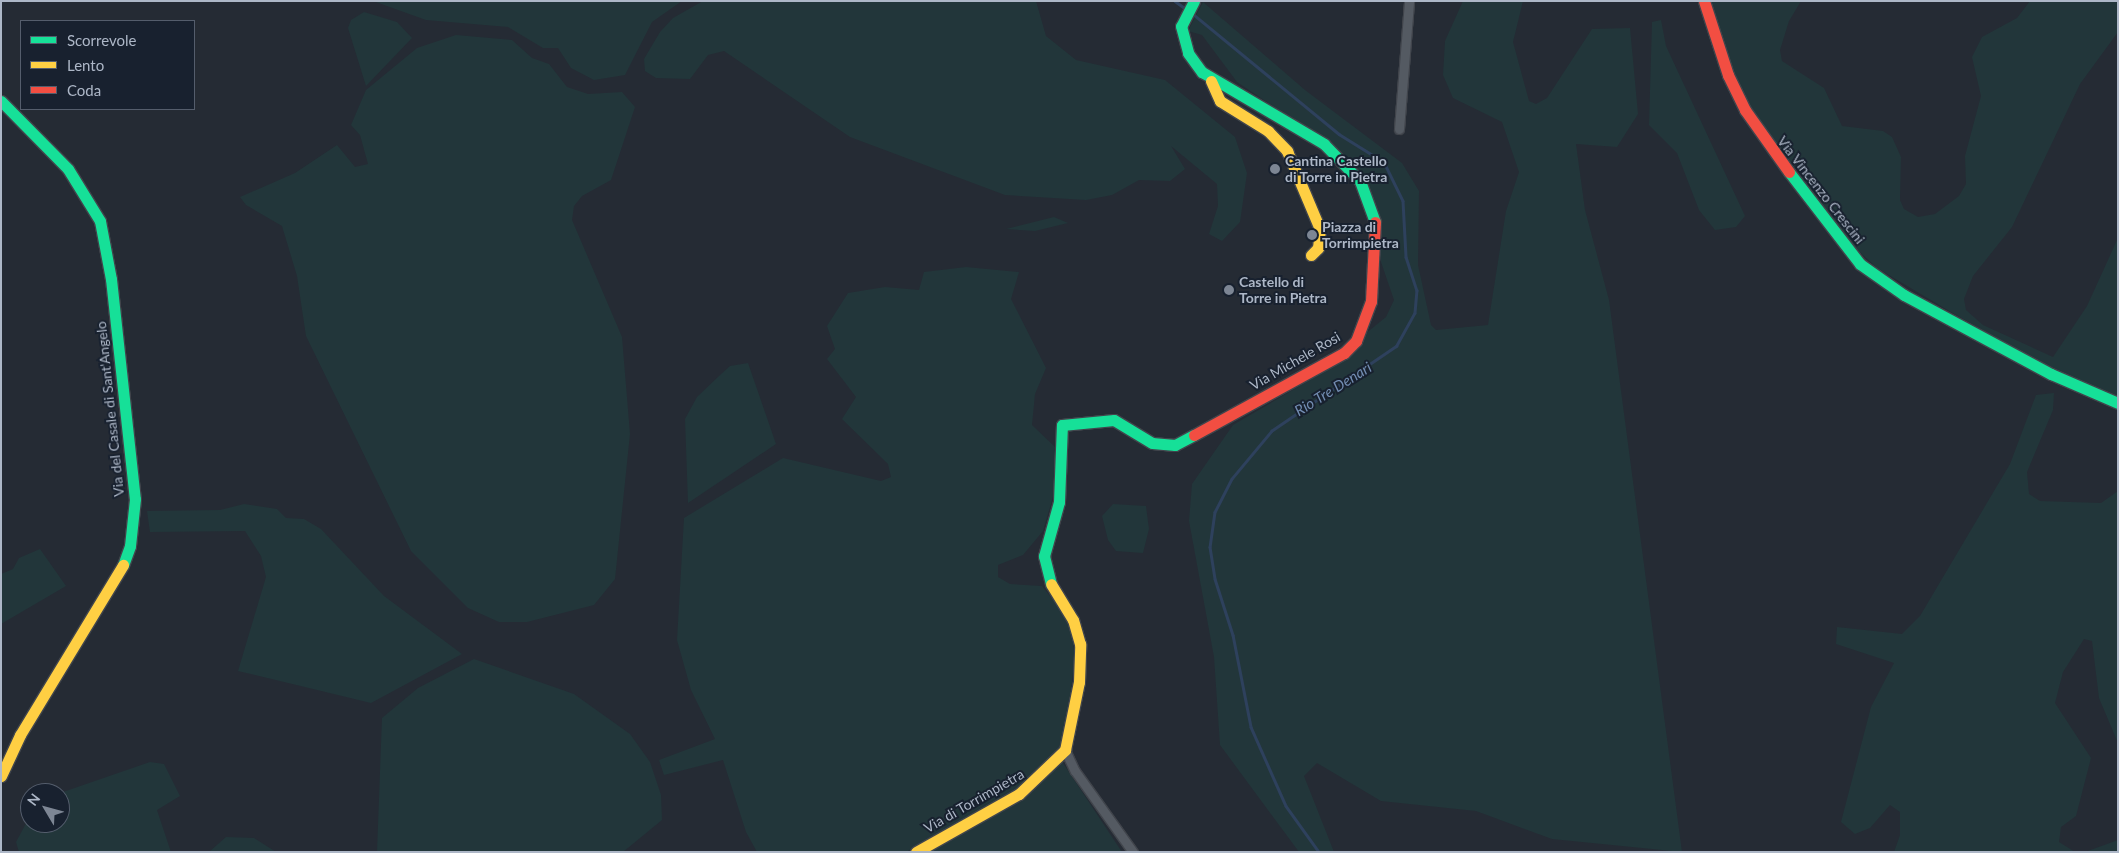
<!DOCTYPE html>
<html>
<head>
<meta charset="utf-8">
<style>
  body { margin:0 }
  #map { position:relative; width:2119px; height:853px; overflow:hidden; background:#252b34; font-family:Lato,sans-serif }
  div>[style] { position:absolute }
  .green>* { inset:0; background:#22363a }
  .stream>* { height:2.5px; margin:-1.25px; padding:0 1.25px; transform-origin:1.25px; border-radius:1.25px; background:#2e415d }
  .roads { filter:drop-shadow(1px 0 #41454c) drop-shadow(-1px 0 #41454c) drop-shadow(0 1px #41454c) drop-shadow(0 -1px #41454c) }
  .street>* { height:9px; margin:-4.5px; padding:0 4.5px; transform-origin:4.5px; border-radius:4.5px; background:#545a62 }
  .fast>* { height:11px; margin:-5.5px; padding:0 5.5px; transform-origin:5.5px; border-radius:5.5px; background:#16e098 }
  .slow>* { height:11px; margin:-5.5px; padding:0 5.5px; transform-origin:5.5px; border-radius:5.5px; background:#ffcf43 }
  .jam>* { height:11px; margin:-5.5px; padding:0 5.5px; transform-origin:5.5px; border-radius:5.5px; background:#f24e42 }
  .dots>* { width:14px; height:14px; translate:-50% -50%; box-sizing:border-box; border:2px solid #18212f; border-radius:50% }
  span { translate:-50% -50%; white-space:nowrap; text-align:center; line-height:1.15; -webkit-text-stroke:4px #18212f; paint-order:stroke }
  .poi-label { font-size:14px; color:#adb7c7; font-weight:700 }
  .left { translate:0 -50%; text-align:left }
  .street-label { font-size:14px; color:#adb7c7 }
  .water-label { font-size:15px; color:#738db2; font-style:italic }
  .frame { position:absolute; inset:0; border:2px solid #adb7c7; pointer-events:none }
  .legend { position:absolute; left:20px; top:20px; width:175px; height:90px; box-sizing:border-box; background:#18212f; border:1px solid #545d6c; margin:0; padding:6px 9px; list-style:none; font-size:15px; color:#adb7c7 }
  .legend li { display:flex; align-items:center; gap:10px; height:25px }
  .legend b { width:25px; border:1px solid #545d6c }
  .north { position:absolute; left:20px; top:783px; width:50px; height:50px; box-sizing:border-box; background:#18212f; border:1px solid #545d6c; border-radius:50%; rotate:307deg; font-size:14px; font-weight:700; line-height:20px; text-align:center; color:#adb7c7 }
  .north::after { content:''; display:block; margin:auto; width:18px; height:22px; background:#7d8694; clip-path:polygon(50% 0,100% 100%,50% 72%,0 100%) }
</style>
</head>
<body>
<div id="map">
  <div class="green">
    <div style="clip-path:polygon(373px 1px,682px 1px,652px 22px,625px 75px,594px 80px,571px 68px,558px 48px,543px 48px,508px 27px,426px 20px)"></div>
    <div style="clip-path:polygon(703px 1px,1036px 1px,1046px 36px,1076px 60px,1165px 80px,1235px 137px,1247px 173px,1240px 222px,1222px 241px,1209px 234px,1218px 206px,1217px 184px,1171px 146px,1185px 169px,1170px 181px,1139px 180px,1112px 195px,1086px 200px,1005px 195px,850px 137px,724px 51px,708px 55px,690px 79px,656px 78px,645px 71px,644px 59px,660px 32px,673px 18px)"></div>
    <div style="clip-path:polygon(1463px 1px,1523px 1px,1513px 42px,1529px 101px,1536px 104px,1547px 98px,1592px 29px,1630px 28px,1638px 114px,1617px 147px,1576px 144px,1585px 210px,1609px 300px,1682px 852px,1552px 839px,1476px 811px,1381px 801px,1317px 763px,1304px 776px,1334px 852px,1299px 852px,1220px 745px,1214px 657px,1189px 521px,1192px 484px,1233px 425px,1351px 356px,1365px 334px,1386px 317px,1394px 300px,1381px 262px,1379px 220px,1362px 177px,1334px 147px,1237px 82px,1202px 35px,1188px 31px,1203px 2px,1305px 90px,1402px 163px,1419px 191px,1418px 265px,1431px 325px,1436px 330px,1488px 325px,1506px 211px,1519px 172px,1502px 122px,1453px 98px,1443px 75px,1445px 41px)"></div>
    <div style="clip-path:polygon(1711px 1px,1801px 1px,1789px 21px,1780px 50px,1782px 61px,1824px 88px,1842px 126px,1883px 131px,1892px 137px,1901px 157px,1900px 200px,1904px 209px,1918px 217px,1935px 214px,1959px 196px,1966px 184px,1965px 156px,1981px 96px,1972px 57px,1982px 37px,2017px 18px,2030px 1px,2118px 1px,2118px 32px,2080px 84px,2012px 227px,1973px 276px,1964px 299px,1966px 310px,1983px 325px,2053px 357px,2087px 306px,2118px 238px,2118px 398px,2062px 375px,1956px 315px,1877px 268px,1849px 242px,1783px 161px,1750px 106px,1728px 59px)"></div>
    <div style="clip-path:polygon(364px 12px,397px 22px,412px 38px,366px 86px,348px 28px,351px 20px)"></div>
    <div style="clip-path:polygon(1661px 20px,1666px 46px,1745px 216px,1736px 227px,1715px 230px,1699px 210px,1677px 153px,1649px 125px,1652px 22px)"></div>
    <div style="clip-path:polygon(456px 35px,512px 40px,532px 58px,549px 64px,567px 87px,588px 94px,622px 92px,635px 107px,611px 180px,582px 196px,574px 206px,572px 220px,622px 337px,630px 434px,615px 579px,594px 605px,527px 622px,499px 622px,468px 608px,411px 551px,306px 336px,297px 276px,282px 226px,246px 205px,240px 197px,295px 173px,337px 145px,355px 167px,368px 164px,360px 135px,351px 125px,366px 90px,417px 48px)"></div>
    <div style="clip-path:polygon(1054px 217px,1068px 223px,1035px 231px,1006px 229px)"></div>
    <div style="clip-path:polygon(966px 267px,1019px 272px,1011px 299px,1046px 368px,1035px 394px,1032px 425px,1055px 447px,1055px 490px,1043px 531px,1023px 555px,998px 565px,998px 577px,1010px 584px,1042px 586px,1070px 621px,1075px 656px,1066px 732px,1054px 760px,1033px 780px,906px 852px,757px 852px,746px 832px,723px 760px,664px 775px,659px 760px,715px 739px,691px 690px,677px 640px,684px 518px,783px 458px,881px 481px,891px 477px,888px 464px,842px 419px,856px 397px,827px 359px,835px 349px,827px 326px,848px 293px,885px 287px,919px 290px,924px 272px)"></div>
    <div style="clip-path:polygon(748px 363px,776px 444px,688px 503px,685px 419px,697px 397px,719px 376px,730px 366px)"></div>
    <div style="clip-path:polygon(2054px 393px,2053px 410px,2027px 472px,2029px 494px,2040px 501px,2101px 503px,2118px 491px,2118px 743px,2099px 698px,2092px 641px,2084px 639px,2063px 672px,2055px 703px,2091px 758px,2076px 816px,2061px 827px,2059px 842px,2075px 852px,1894px 852px,1900px 835px,1900px 812px,1890px 805px,1870px 828px,1855px 834px,1841px 822px,1871px 707px,1894px 663px,1836px 644px,1837px 627px,1902px 634px,1920px 616px,2010px 464px,2036px 395px)"></div>
    <div style="clip-path:polygon(244px 504px,277px 509px,286px 518px,304px 519px,321px 529px,384px 596px,462px 654px,371px 703px,238px 671px,266px 577px,261px 556px,245px 531px,150px 532px,147px 511px,220px 510px)"></div>
    <div style="clip-path:polygon(1113px 504px,1146px 506px,1149px 529px,1143px 553px,1116px 551px,1108px 540px,1102px 516px)"></div>
    <div style="clip-path:polygon(40px 549px,66px 586px,1px 624px,1px 574px,13px 569px,19px 558px)"></div>
    <div style="clip-path:polygon(474px 659px,574px 694px,630px 734px,650px 762px,661px 795px,662px 820px,623px 852px,377px 852px,382px 718px,418px 688px)"></div>
    <div style="clip-path:polygon(1061px 760px,1122px 852px,930px 852px,1032px 792px)"></div>
    <div style="clip-path:polygon(150px 762px,164px 764px,180px 796px,157px 810px,171px 852px,19px 852px,16px 842px,30px 816px,30px 823px,60px 823px,63px 792px)"></div>
    <div style="clip-path:polygon(226px 837px,254px 838px,276px 852px,209px 852px)"></div>
    <div style="clip-path:polygon(2118px 840px,2118px 852px,2085px 852px)"></div>
  </div>
  <div class="stream">
    <div style="left:1175px;top:1px;width:14px;rotate:36deg"></div>
    <div style="left:1193px;top:14px;width:189px;rotate:39.4deg"></div>
    <div style="left:1339px;top:134px;width:53px;rotate:31.9deg"></div>
    <div style="left:1384px;top:162px;width:43px;rotate:64deg"></div>
    <div style="left:1403px;top:201px;width:56px;rotate:86.9deg"></div>
    <div style="left:1406px;top:257px;width:35px;rotate:72deg"></div>
    <div style="left:1417px;top:290px;width:23px;rotate:95deg"></div>
    <div style="left:1415px;top:313px;width:38px;rotate:119deg"></div>
    <div style="left:1397px;top:346px;width:151px;rotate:145.8deg"></div>
    <div style="left:1272px;top:431px;width:62px;rotate:129.8deg"></div>
    <div style="left:1232px;top:479px;width:37px;rotate:117deg"></div>
    <div style="left:1215px;top:512px;width:35px;rotate:98deg"></div>
    <div style="left:1210px;top:547px;width:32px;rotate:81deg"></div>
    <div style="left:1215px;top:579px;width:59px;rotate:72.2deg"></div>
    <div style="left:1233px;top:635px;width:94px;rotate:78.9deg"></div>
    <div style="left:1251px;top:727px;width:86px;rotate:66.1deg"></div>
    <div style="left:1286px;top:806px;width:57px;rotate:54.3deg"></div>
  </div>
  <div class="roads">
    <div class="street">
      <div style="left:1399px;top:129px;width:128px;rotate:-85.5deg"></div>
      <div style="left:1065px;top:750px;width:23px;rotate:65deg"></div>
      <div style="left:1075px;top:771px;width:100px;rotate:54.4deg"></div>
    </div>
    <div class="fast">
      <div style="left:1194px;top:1px;width:28px;rotate:117deg"></div>
      <div style="left:1181px;top:26px;width:28px;rotate:75deg"></div>
      <div style="left:1188px;top:53px;width:24px;rotate:54deg"></div>
      <div style="left:1202px;top:72px;width:142px;rotate:30.5deg"></div>
      <div style="left:1324px;top:144px;width:52px;rotate:45.8deg"></div>
      <div style="left:1360px;top:181px;width:44px;rotate:69.9deg"></div>
      <div style="left:1px;top:101px;width:95px;rotate:45.4deg"></div>
      <div style="left:68px;top:169px;width:61px;rotate:58.4deg"></div>
      <div style="left:100px;top:221px;width:59px;rotate:79.3deg"></div>
      <div style="left:111px;top:279px;width:221px;rotate:83.8deg"></div>
      <div style="left:135px;top:499px;width:47px;rotate:96.1deg"></div>
      <div style="left:130px;top:546px;width:20px;rotate:110deg"></div>
      <div style="left:1789px;top:172px;width:116px;rotate:52.3deg"></div>
      <div style="left:1860px;top:264px;width:54px;rotate:35.2deg"></div>
      <div style="left:1904px;top:295px;width:167px;rotate:28.3deg"></div>
      <div style="left:2051px;top:374px;width:73px;rotate:23.4deg"></div>
      <div style="left:1051px;top:584px;width:29px;rotate:-104deg"></div>
      <div style="left:1044px;top:556px;width:56px;rotate:-74.5deg"></div>
      <div style="left:1059px;top:502px;width:77px;rotate:-87.8deg"></div>
      <div style="left:1062px;top:425px;width:52px;rotate:-5.5deg"></div>
      <div style="left:1114px;top:420px;width:44px;rotate:31.2deg"></div>
      <div style="left:1152px;top:443px;width:23px;rotate:5deg"></div>
      <div style="left:1175px;top:445px;width:21px;rotate:-28deg"></div>
    </div>
    <div class="slow">
      <div style="left:1211px;top:81px;width:22px;rotate:66deg"></div>
      <div style="left:1220px;top:101px;width:57px;rotate:32deg"></div>
      <div style="left:1268px;top:131px;width:28px;rotate:46deg"></div>
      <div style="left:1287px;top:151px;width:85px;rotate:67.1deg"></div>
      <div style="left:1320px;top:229px;width:19px;rotate:96deg"></div>
      <div style="left:1318px;top:248px;width:10px;rotate:135deg"></div>
      <div style="left:1px;top:776px;width:45px;rotate:-65.1deg"></div>
      <div style="left:20px;top:735px;width:199px;rotate:-58.8deg"></div>
      <div style="left:916px;top:852px;width:118px;rotate:-29.4deg"></div>
      <div style="left:1019px;top:794px;width:64px;rotate:-43.7deg"></div>
      <div style="left:1065px;top:750px;width:69px;rotate:-78.4deg"></div>
      <div style="left:1079px;top:682px;width:38px;rotate:-88deg"></div>
      <div style="left:1080px;top:644px;width:25px;rotate:-106deg"></div>
      <div style="left:1073px;top:620px;width:42px;rotate:-121.4deg"></div>
    </div>
    <div class="jam">
      <div style="left:1704px;top:1px;width:78px;rotate:72deg"></div>
      <div style="left:1728px;top:75px;width:39px;rotate:64deg"></div>
      <div style="left:1745px;top:110px;width:76px;rotate:54.6deg"></div>
      <div style="left:1194px;top:435px;width:171px;rotate:-28.7deg"></div>
      <div style="left:1344px;top:353px;width:17px;rotate:-45deg"></div>
      <div style="left:1356px;top:341px;width:43px;rotate:-69.4deg"></div>
      <div style="left:1371px;top:301px;width:79px;rotate:-87.1deg"></div>
    </div>
  </div>
  <div class="dots">
    <div style="left:1275px;top:169px;background:#7d8694"></div>
    <div style="left:1312px;top:235px;background:#7d8694"></div>
    <div style="left:1229px;top:290px;background:#7d8694"></div>
  </div>
  <div class="poi-label">
    <span class="left" style="left:1285px;top:169px">Cantina Castello<br>di Torre in Pietra</span>
    <span class="left" style="left:1322px;top:235px">Piazza di<br>Torrimpietra</span>
    <span class="left" style="left:1239px;top:290px">Castello di<br>Torre in Pietra</span>
  </div>
  <div class="street-label">
    <span style="left:1821px;top:190px;rotate:52deg">Via Vincenzo Crescini</span>
    <span style="left:1295px;top:361px;rotate:-30deg">Via Michele Rosi</span>
    <span style="left:110px;top:409px;rotate:-96deg">Via del Casale di Sant'Angelo</span>
    <span style="left:974px;top:801px;rotate:-30deg">Via di Torrimpietra</span>
  </div>
  <div class="water-label">
    <span style="left:1333px;top:389px;rotate:-32deg">Rio Tre Denari</span>
  </div>
  <div class="frame"></div>
  <ul class="legend">
  <li><b style="height:6px;background:#16e098"></b>Scorrevole</li>
  <li><b style="height:6px;background:#ffcf43"></b>Lento</li>
  <li><b style="height:6px;background:#f24e42"></b>Coda</li>
  </ul>
  <div class="north">N</div>
</div>
</body>
</html>
